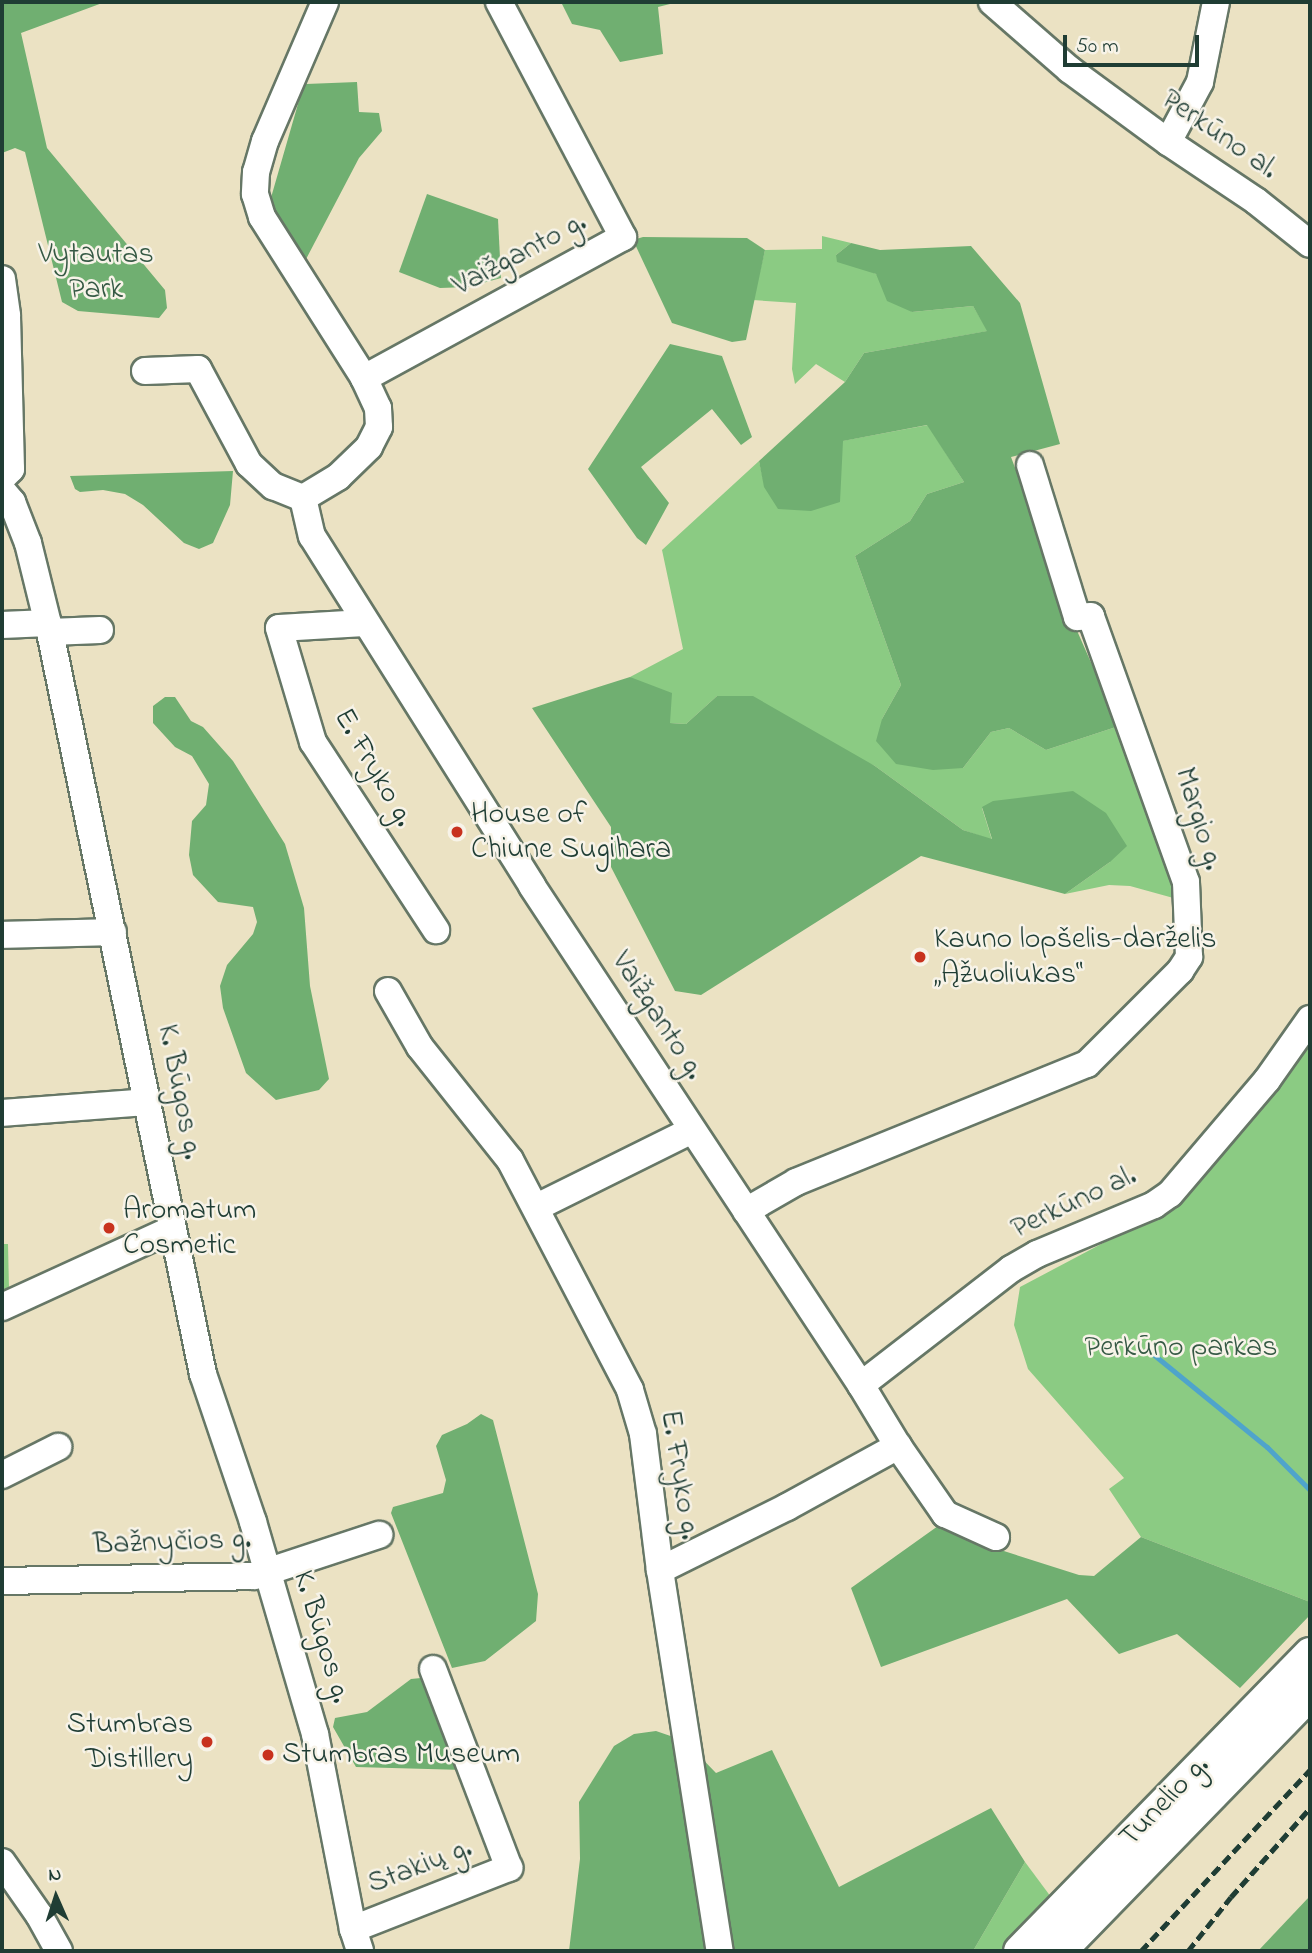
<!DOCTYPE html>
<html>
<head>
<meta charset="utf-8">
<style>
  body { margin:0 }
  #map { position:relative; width:1312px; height:1953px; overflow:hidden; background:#ebe2c3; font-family:"Indie Flower",sans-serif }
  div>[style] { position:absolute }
  .green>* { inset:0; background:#8bcb83 }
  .forest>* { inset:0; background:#70af71 }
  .stream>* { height:5px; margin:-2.5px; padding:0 2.5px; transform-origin:2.5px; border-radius:2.5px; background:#4fa4cb }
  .roads { filter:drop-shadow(2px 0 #676) drop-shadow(-2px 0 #676) drop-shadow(0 2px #676) drop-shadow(0 -2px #676) }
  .minor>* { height:26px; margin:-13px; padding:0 13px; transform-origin:13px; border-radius:13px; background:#fff }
  .major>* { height:33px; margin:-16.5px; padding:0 16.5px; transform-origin:16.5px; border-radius:16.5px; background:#fff }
  .rail>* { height:5px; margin-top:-2.5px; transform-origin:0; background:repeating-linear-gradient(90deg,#1f3d34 0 10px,transparent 0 15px) }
  .dots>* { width:19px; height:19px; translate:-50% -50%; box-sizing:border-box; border:4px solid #f7f3e8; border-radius:50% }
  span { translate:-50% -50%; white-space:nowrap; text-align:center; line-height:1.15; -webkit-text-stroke:5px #f7f3e8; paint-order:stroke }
  .street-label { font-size:30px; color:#1f3d34 }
  .park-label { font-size:30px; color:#355944 }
  .poi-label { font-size:30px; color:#1f3d34 }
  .left { translate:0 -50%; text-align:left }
  .right { translate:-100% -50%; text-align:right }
  .frame { position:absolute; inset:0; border:4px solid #1f3d34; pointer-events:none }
  .north { position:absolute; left:21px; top:1862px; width:70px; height:70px; -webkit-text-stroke:5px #f7f3e8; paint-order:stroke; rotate:357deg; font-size:19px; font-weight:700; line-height:28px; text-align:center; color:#1f3d34 }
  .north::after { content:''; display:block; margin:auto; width:24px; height:32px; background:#1f3d34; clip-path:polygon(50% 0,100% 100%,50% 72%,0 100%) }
  .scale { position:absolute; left:1063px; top:35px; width:136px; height:32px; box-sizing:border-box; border:4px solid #1f3d34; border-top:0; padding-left:9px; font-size:21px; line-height:24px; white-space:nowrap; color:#1f3d34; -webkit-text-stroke:5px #f7f3e8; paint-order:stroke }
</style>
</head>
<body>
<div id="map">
  <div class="green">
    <div style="clip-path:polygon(822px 236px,851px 243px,836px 255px,876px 274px,912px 312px,973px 306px,988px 331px,864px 353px,845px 382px,816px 364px,795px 384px,792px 369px,796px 303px,753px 300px,765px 250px,822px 249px)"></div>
    <div style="clip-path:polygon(928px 425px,964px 482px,927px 494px,910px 521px,855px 556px,901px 685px,882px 719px,963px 768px,991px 732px,1009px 728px,1046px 750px,1119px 726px,1163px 838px,1177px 899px,1130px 886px,1109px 885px,1065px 894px,1110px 862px,982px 808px,992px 840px,963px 830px,875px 766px,717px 696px,686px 724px,670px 723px,630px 677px,683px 649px,662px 550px,759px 461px,765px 487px,839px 502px,842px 441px)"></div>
    <div style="clip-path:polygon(1310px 1039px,1310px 1602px,1141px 1537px,1109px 1489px,1124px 1478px,1028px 1369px,1014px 1325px,1020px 1287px,1173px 1206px)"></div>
    <div style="clip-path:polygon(2px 1244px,8px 1244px,9px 1289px,2px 1289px)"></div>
    <div style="clip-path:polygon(1025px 1862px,1051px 1897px,1007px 1951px,973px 1951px)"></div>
  </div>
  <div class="forest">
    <div style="clip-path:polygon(2px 2px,105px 2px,21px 33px,47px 148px,165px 290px,167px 308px,159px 318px,78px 311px,62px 302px,25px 152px,15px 148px,2px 153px)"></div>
    <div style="clip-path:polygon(561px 2px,678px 2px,658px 7px,663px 54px,620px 62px,600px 30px,572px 24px)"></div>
    <div style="clip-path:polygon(357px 82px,359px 112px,379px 113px,382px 131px,359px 158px,304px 263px,268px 208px,300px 97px,306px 84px)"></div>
    <div style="clip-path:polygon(427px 194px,498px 219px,501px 278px,468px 287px,440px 288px,399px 272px)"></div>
    <div style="clip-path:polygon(643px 237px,747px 238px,765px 250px,746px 340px,732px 342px,672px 323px,633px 240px)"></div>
    <div style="clip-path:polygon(851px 243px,880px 250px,971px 246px,1020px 303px,1060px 444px,1011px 457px,1067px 608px,1119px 726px,1046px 750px,1009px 728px,991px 732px,963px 768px,933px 770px,896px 764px,876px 741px,882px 719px,901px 685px,855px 556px,910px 521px,927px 494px,964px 482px,927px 425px,843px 441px,840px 502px,811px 511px,778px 509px,764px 487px,759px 461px,845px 382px,864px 353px,987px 331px,973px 306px,912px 312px,887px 301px,876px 274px,837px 262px,836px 255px)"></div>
    <div style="clip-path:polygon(670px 344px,722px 356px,752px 437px,741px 445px,712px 409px,641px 467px,669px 503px,646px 545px,637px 538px,588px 469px)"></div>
    <div style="clip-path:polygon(233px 471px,230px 505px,213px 543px,199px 549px,184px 543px,143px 505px,125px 494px,103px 490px,80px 492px,75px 489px,70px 476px)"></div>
    <div style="clip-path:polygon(630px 677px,672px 693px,670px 723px,686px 724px,717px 696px,753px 696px,875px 766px,963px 830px,992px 839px,982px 807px,993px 801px,1073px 791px,1106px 813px,1127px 846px,1110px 862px,1065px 894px,921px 856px,701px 995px,675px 991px,611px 867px,611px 827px,532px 708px)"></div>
    <div style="clip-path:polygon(165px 697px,175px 697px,191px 721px,203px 727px,233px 761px,285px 844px,304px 908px,310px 986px,329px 1079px,319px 1090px,276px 1100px,246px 1073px,223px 1008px,220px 986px,227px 965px,253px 934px,257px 922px,253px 907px,218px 902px,193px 875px,189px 855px,192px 821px,206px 805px,209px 784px,192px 756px,175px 747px,153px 723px,153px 706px)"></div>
    <div style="clip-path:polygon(481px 1414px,493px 1420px,538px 1594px,536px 1621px,485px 1661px,452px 1668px,391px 1513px,393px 1507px,443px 1493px,446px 1480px,436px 1446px,442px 1435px,467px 1424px)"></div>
    <div style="clip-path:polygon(938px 1526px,963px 1538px,1079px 1575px,1094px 1576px,1141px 1537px,1310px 1602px,1310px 1615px,1240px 1688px,1177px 1634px,1119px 1654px,1067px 1599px,881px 1667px,851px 1588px)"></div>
    <div style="clip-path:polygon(431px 1677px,464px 1770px,356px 1767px,333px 1727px,335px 1718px,367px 1712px,411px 1679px)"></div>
    <div style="clip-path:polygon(656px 1731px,685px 1741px,716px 1773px,772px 1750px,839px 1887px,991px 1808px,1025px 1862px,973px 1951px,569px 1951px,580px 1859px,579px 1802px,614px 1746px,634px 1734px)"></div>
    <div style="clip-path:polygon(1310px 1896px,1310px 1951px,1258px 1951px)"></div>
  </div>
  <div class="stream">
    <div style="left:1148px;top:1350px;width:154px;rotate:39.2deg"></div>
    <div style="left:1267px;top:1447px;width:61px;rotate:45deg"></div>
  </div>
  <div class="roads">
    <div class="minor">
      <div style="left:325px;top:2px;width:151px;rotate:113.3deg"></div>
      <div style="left:265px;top:141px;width:32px;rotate:106deg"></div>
      <div style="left:256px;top:172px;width:22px;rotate:93deg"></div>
      <div style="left:255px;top:194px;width:24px;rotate:73deg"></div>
      <div style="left:262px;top:217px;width:191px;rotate:57.6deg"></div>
      <div style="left:499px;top:2px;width:266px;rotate:62.2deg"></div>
      <div style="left:623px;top:237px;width:295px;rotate:151.4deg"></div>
      <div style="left:364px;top:378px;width:33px;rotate:65deg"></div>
      <div style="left:378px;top:408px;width:19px;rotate:87deg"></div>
      <div style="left:379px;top:427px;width:22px;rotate:117deg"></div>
      <div style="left:369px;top:447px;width:43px;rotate:135.9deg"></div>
      <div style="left:338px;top:477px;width:41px;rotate:149deg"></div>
      <div style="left:303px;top:498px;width:39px;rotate:77deg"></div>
      <div style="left:312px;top:536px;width:413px;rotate:57.8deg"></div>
      <div style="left:532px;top:886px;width:598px;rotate:56.6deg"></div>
      <div style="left:861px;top:1385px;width:71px;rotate:58.8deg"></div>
      <div style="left:898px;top:1446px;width:83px;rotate:55.3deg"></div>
      <div style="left:945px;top:1514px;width:56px;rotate:24.3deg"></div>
      <div style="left:992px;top:2px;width:103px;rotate:41.1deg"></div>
      <div style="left:1070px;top:70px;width:122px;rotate:36.3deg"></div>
      <div style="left:1168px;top:142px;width:106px;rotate:33.8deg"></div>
      <div style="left:1256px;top:201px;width:69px;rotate:38.5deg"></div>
      <div style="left:1168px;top:142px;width:68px;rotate:-61.9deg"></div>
      <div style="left:1200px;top:82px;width:82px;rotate:-78.7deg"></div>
      <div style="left:2px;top:279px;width:37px;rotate:82deg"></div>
      <div style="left:7px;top:316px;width:153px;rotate:88.5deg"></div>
      <div style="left:11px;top:469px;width:13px;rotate:135deg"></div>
      <div style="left:145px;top:371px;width:53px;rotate:-2.2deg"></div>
      <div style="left:198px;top:369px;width:108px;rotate:61.8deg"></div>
      <div style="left:249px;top:464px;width:33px;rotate:43deg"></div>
      <div style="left:273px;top:486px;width:32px;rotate:22deg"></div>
      <div style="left:2px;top:490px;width:16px;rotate:50deg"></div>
      <div style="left:12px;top:502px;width:44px;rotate:68.7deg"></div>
      <div style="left:28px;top:543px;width:92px;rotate:76.1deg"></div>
      <div style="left:50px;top:632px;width:758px;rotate:78.35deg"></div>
      <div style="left:203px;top:1374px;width:156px;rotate:71.3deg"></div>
      <div style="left:253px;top:1522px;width:221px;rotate:73.7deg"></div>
      <div style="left:315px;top:1734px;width:199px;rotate:79deg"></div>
      <div style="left:353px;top:1929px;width:23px;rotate:72deg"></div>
      <div style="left:364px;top:623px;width:85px;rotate:176.6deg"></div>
      <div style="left:279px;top:628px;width:119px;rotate:73.4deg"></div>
      <div style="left:313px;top:742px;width:225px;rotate:56.8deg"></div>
      <div style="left:2px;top:625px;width:46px;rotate:-2.5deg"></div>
      <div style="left:50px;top:632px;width:50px;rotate:-2.3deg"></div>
      <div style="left:2px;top:935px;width:111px;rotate:-1.5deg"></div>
      <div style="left:388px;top:991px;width:64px;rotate:60.3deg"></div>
      <div style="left:420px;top:1047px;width:144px;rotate:51.5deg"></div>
      <div style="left:510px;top:1160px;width:259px;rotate:62.4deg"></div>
      <div style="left:630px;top:1390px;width:46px;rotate:73.5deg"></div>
      <div style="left:643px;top:1434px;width:137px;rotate:82.9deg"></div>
      <div style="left:660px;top:1570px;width:386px;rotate:81.1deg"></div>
      <div style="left:2px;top:1113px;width:145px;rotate:-4.3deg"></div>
      <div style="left:537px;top:1207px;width:173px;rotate:-26.4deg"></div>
      <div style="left:746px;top:1211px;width:58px;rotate:-30.1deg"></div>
      <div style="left:796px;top:1182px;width:314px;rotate:-22.1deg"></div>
      <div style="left:1087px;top:1064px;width:132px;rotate:-45deg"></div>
      <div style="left:1180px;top:971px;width:17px;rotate:-57deg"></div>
      <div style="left:1189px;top:957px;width:75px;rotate:-92.3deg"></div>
      <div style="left:1186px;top:882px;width:282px;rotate:-109.7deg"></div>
      <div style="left:1091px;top:616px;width:14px;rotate:176deg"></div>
      <div style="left:1077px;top:617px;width:159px;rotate:-107.2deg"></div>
      <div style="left:2px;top:1307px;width:187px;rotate:-24.6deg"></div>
      <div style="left:861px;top:1385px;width:190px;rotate:-37.7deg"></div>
      <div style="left:1011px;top:1269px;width:30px;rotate:-30deg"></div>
      <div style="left:1037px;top:1254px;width:127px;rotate:-22.7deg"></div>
      <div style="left:1154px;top:1205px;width:19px;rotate:-35deg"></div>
      <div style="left:1170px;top:1194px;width:150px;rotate:-49.6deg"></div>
      <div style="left:1267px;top:1080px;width:75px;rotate:-54.8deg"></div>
      <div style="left:2px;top:1475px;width:63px;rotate:-26.6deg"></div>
      <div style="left:660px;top:1570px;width:142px;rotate:-26.4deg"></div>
      <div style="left:787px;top:1507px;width:127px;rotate:-28.8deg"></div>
      <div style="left:2px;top:1581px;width:252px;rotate:-1.1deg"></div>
      <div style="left:254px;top:1576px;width:132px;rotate:-18.2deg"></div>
      <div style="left:2px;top:1862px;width:65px;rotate:55.1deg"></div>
      <div style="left:39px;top:1915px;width:41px;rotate:60.9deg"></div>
      <div style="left:353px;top:1929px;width:168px;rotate:-21.4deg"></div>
      <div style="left:509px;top:1868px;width:213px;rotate:-110.9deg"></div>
    </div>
    <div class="major">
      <div style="left:1020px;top:1951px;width:415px;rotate:-45.7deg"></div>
      <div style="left:1058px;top:1951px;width:361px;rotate:-45.8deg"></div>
    </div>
  </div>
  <div class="rail">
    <div style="left:1141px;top:1951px;width:248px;rotate:-47deg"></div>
    <div style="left:1188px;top:1951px;width:69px;rotate:-51.5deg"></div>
    <div style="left:1231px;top:1897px;width:119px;rotate:-48.4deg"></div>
  </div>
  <div class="dots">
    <div style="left:457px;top:832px;background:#c8321e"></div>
    <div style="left:920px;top:957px;background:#c8321e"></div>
    <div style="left:109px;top:1228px;background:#c8321e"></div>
    <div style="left:207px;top:1742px;background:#c8321e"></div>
    <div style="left:268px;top:1755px;background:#c8321e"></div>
  </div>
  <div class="street-label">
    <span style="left:1219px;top:135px;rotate:35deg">Perkūno al.</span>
    <span style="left:520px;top:255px;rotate:-28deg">Vaižganto g.</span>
    <span style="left:373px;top:768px;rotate:60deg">E. Fryko g.</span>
    <span style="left:1198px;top:819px;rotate:73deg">Margio g.</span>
    <span style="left:657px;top:1016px;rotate:57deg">Vaižganto g.</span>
    <span style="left:179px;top:1092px;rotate:79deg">K. Būgos g.</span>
    <span style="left:1074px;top:1203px;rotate:-25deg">Perkūno al.</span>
    <span style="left:679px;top:1475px;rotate:81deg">E. Fryko g.</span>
    <span style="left:172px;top:1543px;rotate:-2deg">Bažnyčios g.</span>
    <span style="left:321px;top:1637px;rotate:73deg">K. Būgos g.</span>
    <span style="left:1165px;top:1802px;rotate:-46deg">Tunelio g.</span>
    <span style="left:420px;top:1867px;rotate:-21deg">Stakių g.</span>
  </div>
  <div class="park-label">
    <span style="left:96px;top:272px">Vytautas<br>Park</span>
    <span style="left:1181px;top:1348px">Perkūno parkas</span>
  </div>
  <div class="poi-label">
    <span class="left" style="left:471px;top:832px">House of<br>Chiune Sugihara</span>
    <span class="left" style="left:934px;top:957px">Kauno lopšelis-darželis<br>„Ąžuoliukas“</span>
    <span class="left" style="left:123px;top:1228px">Aromatum<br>Cosmetic</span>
    <span class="right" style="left:193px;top:1742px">Stumbras<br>Distillery</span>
    <span class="left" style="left:282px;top:1755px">Stumbras Museum</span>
  </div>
  <div class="frame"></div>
  <div class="north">N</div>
  <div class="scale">50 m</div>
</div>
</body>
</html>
